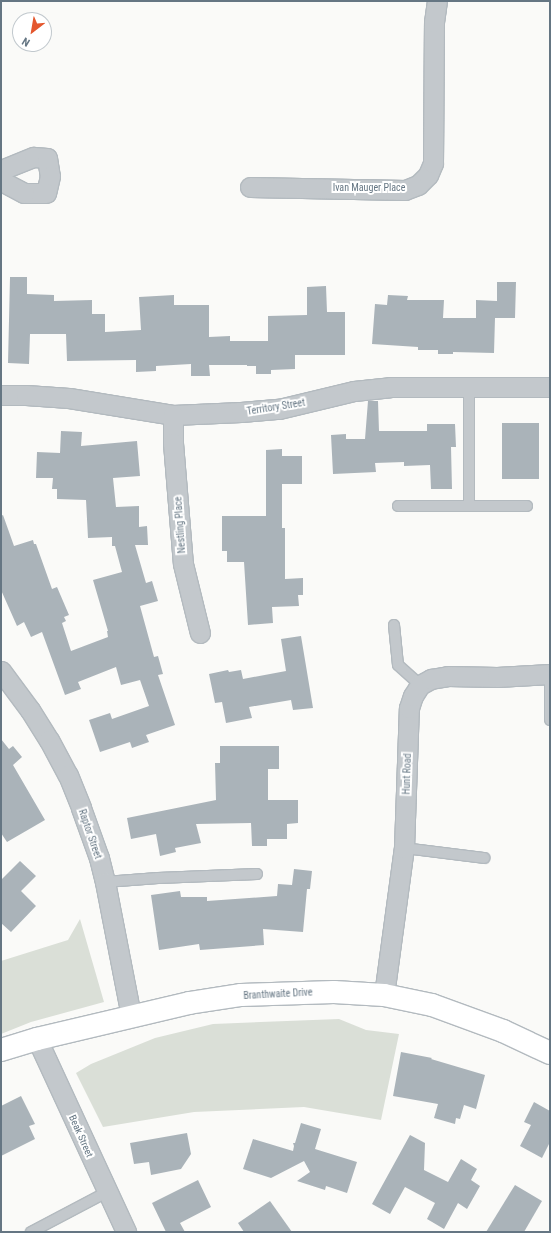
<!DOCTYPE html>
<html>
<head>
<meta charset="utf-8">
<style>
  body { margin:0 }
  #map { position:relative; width:551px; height:1233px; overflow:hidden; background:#fafaf8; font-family:"Roboto Condensed",sans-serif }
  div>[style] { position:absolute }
  .green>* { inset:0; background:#dadfd7 }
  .building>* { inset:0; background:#aab3b9; transform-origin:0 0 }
  .roads { filter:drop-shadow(1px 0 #b3babf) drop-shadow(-1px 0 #b3babf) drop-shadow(0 1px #b3babf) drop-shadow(0 -1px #b3babf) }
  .lane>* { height:10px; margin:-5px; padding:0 5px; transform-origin:5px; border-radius:5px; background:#c3c8cc }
  .street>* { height:19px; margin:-9.5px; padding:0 9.5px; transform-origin:9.5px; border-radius:9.5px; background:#c3c8cc }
  .secondary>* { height:22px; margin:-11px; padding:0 11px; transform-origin:11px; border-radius:11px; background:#fff }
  span { translate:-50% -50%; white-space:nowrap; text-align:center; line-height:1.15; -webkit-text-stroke:4px #fff; paint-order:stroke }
  .street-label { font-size:10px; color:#657683 }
  .frame { position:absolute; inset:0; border:2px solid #657683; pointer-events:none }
  .north { position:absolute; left:12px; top:12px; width:40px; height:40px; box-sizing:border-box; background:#fff; border:1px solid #c1c8cd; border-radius:50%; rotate:211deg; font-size:11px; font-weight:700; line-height:16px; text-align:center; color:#657683 }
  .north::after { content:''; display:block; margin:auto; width:14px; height:18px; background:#e4572e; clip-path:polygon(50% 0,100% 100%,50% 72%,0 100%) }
</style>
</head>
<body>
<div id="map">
  <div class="green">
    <div style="clip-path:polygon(80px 919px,104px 1002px,31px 1022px,1px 1034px,1px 961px,68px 940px)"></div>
    <div style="clip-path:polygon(339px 1019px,366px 1030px,399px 1034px,381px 1120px,304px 1107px,194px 1112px,103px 1127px,76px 1073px,91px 1064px,155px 1038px,213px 1024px)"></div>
  </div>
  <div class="building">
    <div style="clip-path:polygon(10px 277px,27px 277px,27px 294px,54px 295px,54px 301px,92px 300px,92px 314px,105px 314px,105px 332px,141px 330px,139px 297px,174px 295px,174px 305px,209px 305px,209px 337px,230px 336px,230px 341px,268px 341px,268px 316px,307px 315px,307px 287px,326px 286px,327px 312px,345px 312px,345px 355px,295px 355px,295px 369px,271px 370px,271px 374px,256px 374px,256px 366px,247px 366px,247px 365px,209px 365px,210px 376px,191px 376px,191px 364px,156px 366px,156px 371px,136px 372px,136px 360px,67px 361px,66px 334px,30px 334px,29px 364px,8px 363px)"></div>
    <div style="clip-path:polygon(497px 282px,516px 282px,515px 318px,495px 318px,494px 353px,453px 352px,453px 354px,438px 354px,438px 350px,418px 350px,418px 347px,372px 344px,375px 304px,387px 305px,388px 295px,408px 296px,407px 300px,444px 300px,443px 318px,476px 318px,476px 300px,497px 301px)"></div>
    <div style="clip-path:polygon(368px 401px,378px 401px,379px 431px,427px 431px,427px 424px,455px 424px,456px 447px,451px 447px,452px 489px,431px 489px,430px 465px,404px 466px,404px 462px,375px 463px,376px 472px,333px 474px,331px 435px,346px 434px,346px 439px,365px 439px)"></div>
    <div style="left:502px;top:423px;width:37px;height:56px"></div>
    <div style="clip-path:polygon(61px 431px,82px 432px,81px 446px,137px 441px,140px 476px,113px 478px,116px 507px,139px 506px,139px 527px,147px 526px,148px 545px,135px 545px,146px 583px,152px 581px,158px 601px,140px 606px,154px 657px,158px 656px,163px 674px,158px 675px,175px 725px,146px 735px,149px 742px,132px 748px,130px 742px,100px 752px,89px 720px,110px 713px,112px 719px,149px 706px,140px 680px,121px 685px,116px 667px,78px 682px,81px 689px,65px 695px,42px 632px,31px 637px,24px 622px,17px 626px,1px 590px,1px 516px,3px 515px,14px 546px,33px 540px,34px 544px,36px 544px,52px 589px,57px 587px,69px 615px,64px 617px,66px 621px,62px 623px,71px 651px,108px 637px,107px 631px,108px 631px,93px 580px,122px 572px,115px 546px,112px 546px,112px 537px,88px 538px,86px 500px,57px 499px,57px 489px,52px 489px,53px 478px,36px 478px,37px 452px,60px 453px)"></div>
    <div style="clip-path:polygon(282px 449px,282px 456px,302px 456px,302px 484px,282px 484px,282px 528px,285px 528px,285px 579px,303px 578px,303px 595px,298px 595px,299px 606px,272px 607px,273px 623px,248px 625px,244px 562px,227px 562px,227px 551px,222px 551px,222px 516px,266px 516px,266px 450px)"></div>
    <div style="clip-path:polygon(301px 636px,313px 708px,293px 710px,291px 700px,249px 707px,252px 718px,226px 723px,222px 702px,215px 703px,209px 674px,228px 670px,229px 672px,241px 670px,243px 679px,286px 671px,281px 639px)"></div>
    <div style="clip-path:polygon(1px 739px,9px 749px,13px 746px,22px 757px,13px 765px,45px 820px,7px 842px,1px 833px)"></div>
    <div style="clip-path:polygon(220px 746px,279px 746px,279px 769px,268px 769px,268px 800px,298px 800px,298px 823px,287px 824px,287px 839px,267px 839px,267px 846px,252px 846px,251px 823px,196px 824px,201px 843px,175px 848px,176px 852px,160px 856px,156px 834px,131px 839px,127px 818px,216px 800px,215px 763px,220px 763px)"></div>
    <div style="clip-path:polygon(20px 861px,36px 876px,21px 891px,36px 906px,11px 932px,1px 923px,1px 880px)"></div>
    <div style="clip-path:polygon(294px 869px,312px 871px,310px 889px,307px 889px,303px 932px,263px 929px,264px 945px,200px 950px,199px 944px,159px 950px,151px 895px,180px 891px,181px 897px,207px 897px,207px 901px,277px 896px,278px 884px,292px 885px)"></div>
    <div style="clip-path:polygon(401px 1052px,432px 1058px,431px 1059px,485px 1075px,476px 1109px,464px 1105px,460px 1119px,456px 1118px,455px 1124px,434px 1118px,438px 1104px,393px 1096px)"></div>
    <div style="clip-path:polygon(21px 1096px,35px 1124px,29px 1126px,35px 1139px,1px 1156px,1px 1106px)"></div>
    <div style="clip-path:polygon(534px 1102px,550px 1111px,550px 1142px,542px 1158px,520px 1146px,531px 1125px,524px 1122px)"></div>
    <div style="clip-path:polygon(301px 1123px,321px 1129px,315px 1149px,357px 1162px,347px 1193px,326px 1186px,325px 1190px,297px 1181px,310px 1172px,304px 1161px,271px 1178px,243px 1169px,253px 1139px,293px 1151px,294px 1146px,293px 1143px,295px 1143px)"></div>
    <div style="clip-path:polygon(187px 1133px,191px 1154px,181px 1169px,151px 1175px,149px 1162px,134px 1164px,130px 1143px)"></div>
    <div style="clip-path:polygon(410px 1135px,425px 1143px,424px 1170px,448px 1182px,461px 1159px,477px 1169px,471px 1180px,480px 1186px,467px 1209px,458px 1203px,444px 1229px,427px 1219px,435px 1203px,405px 1187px,390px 1214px,372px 1204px)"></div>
    <div style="clip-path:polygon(198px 1180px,211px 1207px,180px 1223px,185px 1232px,166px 1232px,152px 1203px)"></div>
    <div style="clip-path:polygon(515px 1185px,542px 1201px,524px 1232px,486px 1232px)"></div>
    <div style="clip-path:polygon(270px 1201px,292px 1232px,244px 1232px,238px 1223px)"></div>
  </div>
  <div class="roads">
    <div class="lane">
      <div style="left:398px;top:506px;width:129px"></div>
      <div style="left:469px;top:506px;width:120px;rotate:-90deg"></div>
      <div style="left:394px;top:625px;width:40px;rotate:84.3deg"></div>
      <div style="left:398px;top:665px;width:30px;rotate:42deg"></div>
      <div style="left:550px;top:674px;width:46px;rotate:90deg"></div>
      <div style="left:404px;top:848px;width:81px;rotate:7.1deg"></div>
      <div style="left:105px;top:882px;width:53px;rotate:-4.3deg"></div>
      <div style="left:158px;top:878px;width:99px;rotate:-2.3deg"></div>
      <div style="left:31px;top:1232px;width:86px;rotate:-27.8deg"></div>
    </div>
    <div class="street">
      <div style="left:1px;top:170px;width:35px;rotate:-22deg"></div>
      <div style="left:34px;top:157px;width:13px;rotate:4deg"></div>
      <div style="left:47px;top:158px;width:18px;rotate:81deg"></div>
      <div style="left:50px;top:176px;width:17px;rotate:103deg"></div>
      <div style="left:46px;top:193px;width:22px;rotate:180deg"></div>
      <div style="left:24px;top:193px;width:26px;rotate:-152deg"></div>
      <div style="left:250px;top:187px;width:155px;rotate:1.1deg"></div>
      <div style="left:405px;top:190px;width:14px;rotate:-21deg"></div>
      <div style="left:418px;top:185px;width:14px;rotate:-45deg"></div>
      <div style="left:428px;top:175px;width:13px;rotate:-67deg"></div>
      <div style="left:433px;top:163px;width:141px;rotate:-89.6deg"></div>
      <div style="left:434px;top:22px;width:21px;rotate:-82deg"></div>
      <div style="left:1px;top:395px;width:25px"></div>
      <div style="left:26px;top:395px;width:43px;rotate:4deg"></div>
      <div style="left:69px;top:398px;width:105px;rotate:9.3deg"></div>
      <div style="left:173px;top:415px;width:68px;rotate:-2.5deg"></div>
      <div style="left:241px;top:412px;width:38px;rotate:-5deg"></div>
      <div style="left:279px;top:409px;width:77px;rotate:-13.5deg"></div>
      <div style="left:354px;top:391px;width:36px;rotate:-6deg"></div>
      <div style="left:390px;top:387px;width:160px"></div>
      <div style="left:173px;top:415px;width:28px;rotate:90deg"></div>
      <div style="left:173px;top:443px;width:121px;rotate:85.3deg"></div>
      <div style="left:183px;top:564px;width:71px;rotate:76.2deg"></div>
      <div style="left:1px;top:671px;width:49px;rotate:53.4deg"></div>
      <div style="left:30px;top:710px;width:36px;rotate:58deg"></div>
      <div style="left:49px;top:740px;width:40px;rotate:62deg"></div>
      <div style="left:68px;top:775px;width:35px;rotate:68deg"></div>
      <div style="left:81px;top:808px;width:53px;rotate:70.2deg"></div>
      <div style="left:99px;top:858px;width:25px;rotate:76deg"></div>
      <div style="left:105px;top:882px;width:136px;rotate:79deg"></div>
      <div style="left:384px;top:995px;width:148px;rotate:-82.3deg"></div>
      <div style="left:404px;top:848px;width:140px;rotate:-88deg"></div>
      <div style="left:409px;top:708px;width:13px;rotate:-72deg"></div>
      <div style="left:413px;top:696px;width:13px;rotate:-58deg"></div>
      <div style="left:420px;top:685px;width:13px;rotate:-29deg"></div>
      <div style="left:431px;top:679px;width:17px;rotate:-10deg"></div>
      <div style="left:448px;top:676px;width:49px;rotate:1.2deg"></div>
      <div style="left:497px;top:677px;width:53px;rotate:-3.2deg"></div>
      <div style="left:37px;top:1039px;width:213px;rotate:65.2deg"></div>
    </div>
    <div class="secondary">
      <div style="left:1px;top:1050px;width:38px;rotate:-17deg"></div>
      <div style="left:37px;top:1039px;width:156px;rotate:-13.3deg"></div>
      <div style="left:189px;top:1003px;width:53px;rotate:-8.7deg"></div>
      <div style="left:241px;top:995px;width:93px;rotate:-1.8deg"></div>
      <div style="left:334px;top:992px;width:50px;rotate:3.4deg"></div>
      <div style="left:384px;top:995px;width:49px;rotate:11.8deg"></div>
      <div style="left:432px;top:1005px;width:76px;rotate:20.1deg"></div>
      <div style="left:503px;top:1031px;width:52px;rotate:25.1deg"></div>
    </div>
  </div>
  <div class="street-label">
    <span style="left:369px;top:188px">Ivan Mauger Place</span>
    <span style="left:276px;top:407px;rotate:-9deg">Territory Street</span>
    <span style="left:180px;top:525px;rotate:-94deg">Nestling Place</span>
    <span style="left:407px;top:774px;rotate:-88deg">Hunt Road</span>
    <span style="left:90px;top:834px;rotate:71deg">Raptor Street</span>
    <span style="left:278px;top:994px;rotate:-3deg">Branthwaite Drive</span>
    <span style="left:81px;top:1136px;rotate:66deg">Beak Street</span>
  </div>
  <div class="frame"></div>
  <div class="north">N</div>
</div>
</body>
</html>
